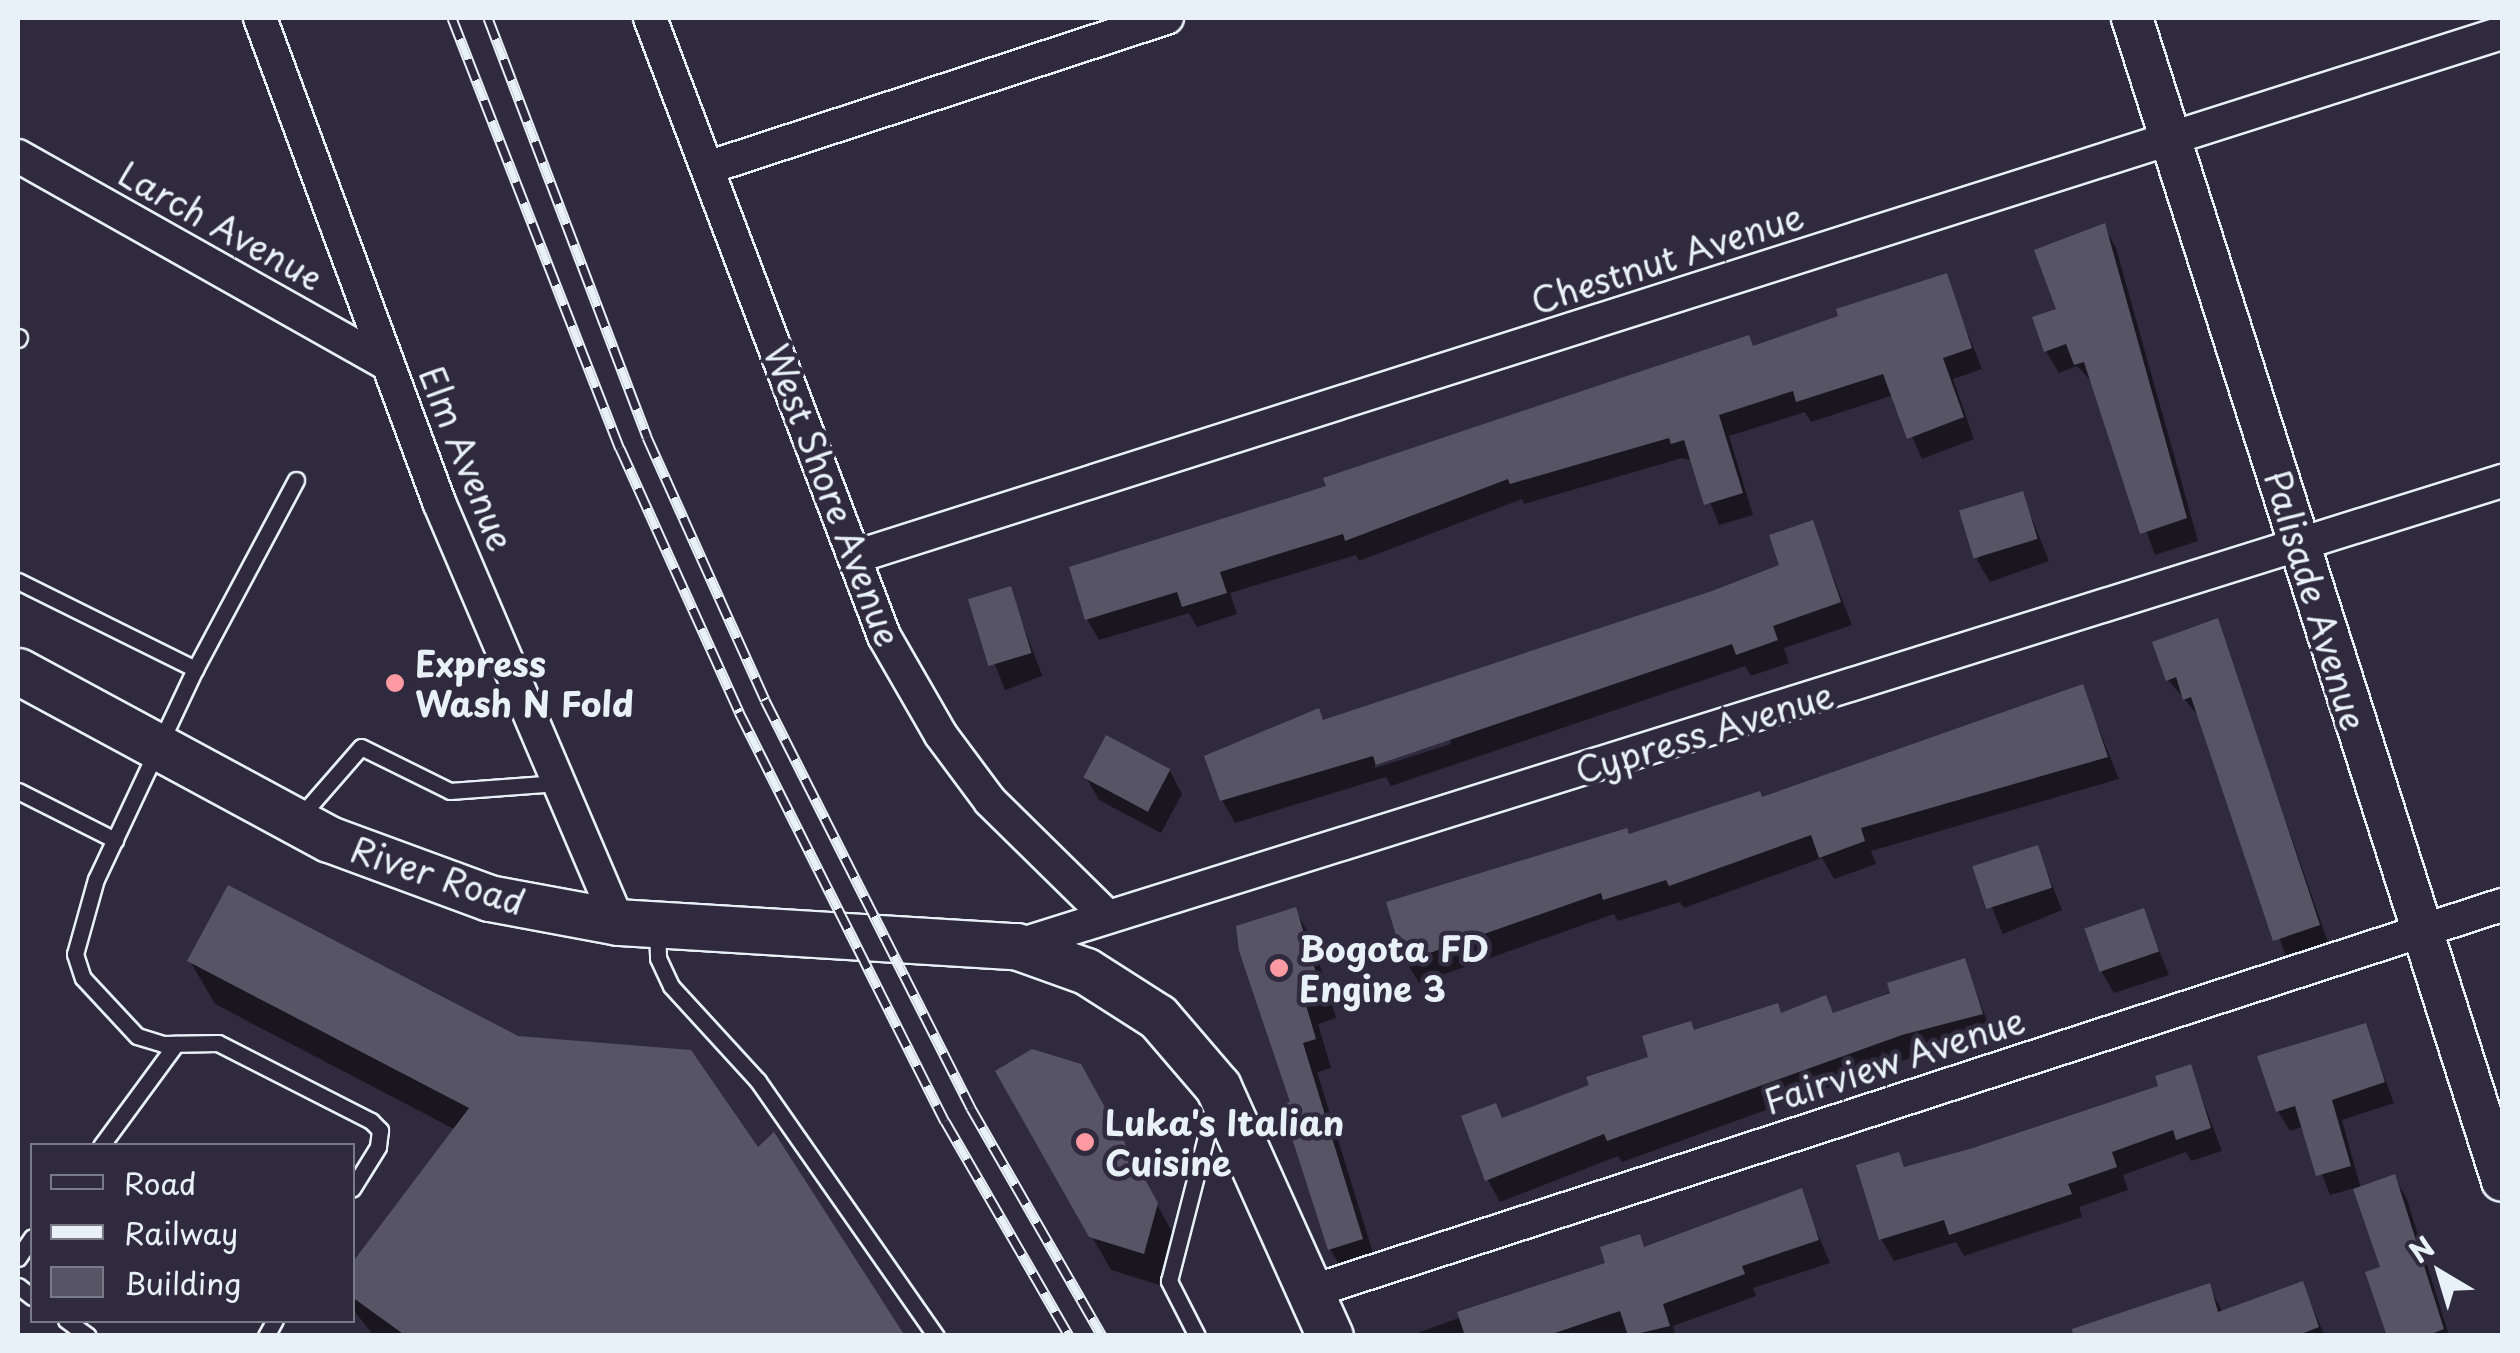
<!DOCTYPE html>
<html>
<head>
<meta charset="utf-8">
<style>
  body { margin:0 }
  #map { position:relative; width:2520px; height:1353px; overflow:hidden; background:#2f2a3d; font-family:"Playpen Sans",sans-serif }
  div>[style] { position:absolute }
  .shadow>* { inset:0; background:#0007; transform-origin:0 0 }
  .building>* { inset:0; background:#575565; transform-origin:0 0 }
  .roads { filter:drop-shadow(2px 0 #e8f1f8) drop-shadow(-2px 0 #e8f1f8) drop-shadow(0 2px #e8f1f8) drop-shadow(0 -2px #e8f1f8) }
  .service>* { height:15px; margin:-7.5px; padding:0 7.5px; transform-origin:7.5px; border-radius:7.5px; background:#2f2a3d }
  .minor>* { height:32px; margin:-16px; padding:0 16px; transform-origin:16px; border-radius:16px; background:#2f2a3d }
  .tertiary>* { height:40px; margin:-20px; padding:0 20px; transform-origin:20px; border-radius:20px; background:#2f2a3d }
  .secondary>* { height:45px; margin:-22.5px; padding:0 22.5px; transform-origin:22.5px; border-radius:22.5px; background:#2f2a3d }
  .rail>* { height:11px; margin-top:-5.5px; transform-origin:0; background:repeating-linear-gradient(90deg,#2f2a3d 0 22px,#e8f1f8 0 44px); box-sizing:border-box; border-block:2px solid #e8f1f8 }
  .dots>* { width:28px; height:28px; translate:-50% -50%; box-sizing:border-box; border:5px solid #2f2a3d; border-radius:50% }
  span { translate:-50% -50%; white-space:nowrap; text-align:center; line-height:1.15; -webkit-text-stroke:9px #2f2a3d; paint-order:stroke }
  .street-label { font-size:35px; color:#e8f1f8 }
  .poi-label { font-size:35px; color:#e8f1f8; font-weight:700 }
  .left { translate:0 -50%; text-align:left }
  .frame { position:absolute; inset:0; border:20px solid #e8f1f8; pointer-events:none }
  .legend { position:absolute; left:30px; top:1143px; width:325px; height:180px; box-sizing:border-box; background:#2f2a3d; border:2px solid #797a88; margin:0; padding:12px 18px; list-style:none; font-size:30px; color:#e8f1f8 }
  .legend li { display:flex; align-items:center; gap:20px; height:50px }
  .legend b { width:50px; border:2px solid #797a88 }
  .north { position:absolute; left:2390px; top:1223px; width:100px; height:100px; -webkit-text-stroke:8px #2f2a3d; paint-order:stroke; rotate:322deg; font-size:28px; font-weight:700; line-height:40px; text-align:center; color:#e8f1f8 }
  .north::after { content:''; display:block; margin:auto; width:35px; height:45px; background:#e8f1f8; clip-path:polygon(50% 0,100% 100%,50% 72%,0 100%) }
</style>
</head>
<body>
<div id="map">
  <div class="shadow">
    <div style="clip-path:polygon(2104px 226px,2116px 248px,2198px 541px,2155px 555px,2094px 384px,2077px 366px,2059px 373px,2046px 351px,2059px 310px)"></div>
    <div style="clip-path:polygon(1945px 276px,1982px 369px,1953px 379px,1974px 439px,1922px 459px,1894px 395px,1811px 422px,1805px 412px,1729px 436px,1753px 515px,1719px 525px,1694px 461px,1682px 458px,1524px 504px,1522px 499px,1359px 561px,1356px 555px,1230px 593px,1237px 614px,1197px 627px,1189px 613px,1099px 640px,1087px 619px)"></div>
    <div style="clip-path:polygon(2022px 494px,2049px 561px,1990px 582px,1977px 560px)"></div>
    <div style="clip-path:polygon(evenodd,1812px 523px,1852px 625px,1784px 648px,1789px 663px,1751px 676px,1745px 666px,1391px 786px,1386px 777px,1235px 823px,1222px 800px,1318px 711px,1325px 722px,1713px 593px,1782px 566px,1812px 523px,1450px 739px,1451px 744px,1375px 768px,1375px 762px,1450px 739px)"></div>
    <div style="left:1009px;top:589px;width:93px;height:40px;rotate:69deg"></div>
    <div style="clip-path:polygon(2216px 621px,2330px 948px,2288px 962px,2202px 720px,2168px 680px)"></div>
    <div style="clip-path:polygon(2082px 687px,2119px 779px,1871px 851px,1876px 864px,1834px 879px,1822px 858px,1684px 908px,1680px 902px,1618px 921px,1614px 914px,1419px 983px,1406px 961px,1629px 837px,1762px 799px)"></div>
    <div style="clip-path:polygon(1170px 771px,1182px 794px,1161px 833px,1099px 800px,1086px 777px)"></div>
    <div style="left:2037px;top:848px;width:67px;height:64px;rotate:68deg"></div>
    <div style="clip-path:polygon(1295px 910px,1312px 939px,1336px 1018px,1318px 1024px,1331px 1068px,1317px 1072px,1378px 1269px,1347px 1278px,1330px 1249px,1284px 1106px,1293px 1104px)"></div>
    <div style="clip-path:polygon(2143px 911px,2169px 975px,2114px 993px,2101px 971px)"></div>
    <div style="clip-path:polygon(190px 961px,517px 1038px,758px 1150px,902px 1336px,374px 1336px,352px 1308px,352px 1268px,456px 1130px,215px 1004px)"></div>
    <div style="clip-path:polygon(1964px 961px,1993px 1036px,1916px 1056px,1622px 1162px,1618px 1156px,1500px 1202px,1488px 1180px,1503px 1120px,1592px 1087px,1695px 1033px,1782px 1015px,1825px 999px,1835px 1015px)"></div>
    <div style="clip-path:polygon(2365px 1026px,2394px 1103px,2342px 1120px,2361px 1189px,2394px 1177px,2407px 1199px,2449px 1336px,2390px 1336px,2383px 1268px,2355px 1188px,2330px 1195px,2304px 1126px,2290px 1131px,2278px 1111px)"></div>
    <div style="clip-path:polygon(2190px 1067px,2222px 1151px,2191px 1161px,2186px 1152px,2123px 1175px,2128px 1190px,2079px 1207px,2082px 1217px,1964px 1256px,1956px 1242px,1894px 1261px,1881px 1239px,1898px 1155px,1906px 1169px,1974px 1150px,2162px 1088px)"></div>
    <div style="clip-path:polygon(998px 1072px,1099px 1100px,1176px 1239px,1163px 1286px,1111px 1270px)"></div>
    <div style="clip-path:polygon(1800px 1192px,1830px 1263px,1753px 1288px,1756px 1296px,1673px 1326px,1676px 1336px,1409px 1336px,1608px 1264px,1639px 1237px,1646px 1249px)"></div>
    <div style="clip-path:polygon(2302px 1284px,2325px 1336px,2088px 1336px,2209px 1286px,2223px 1313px)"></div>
  </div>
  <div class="building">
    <div style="clip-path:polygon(2105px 223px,2187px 518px,2140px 534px,2084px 362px,2074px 365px,2066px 344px,2044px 352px,2032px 317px,2056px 309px,2034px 250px)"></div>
    <div style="clip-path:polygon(1947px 273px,1972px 348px,1943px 358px,1964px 417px,1907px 439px,1883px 374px,1796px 402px,1793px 391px,1719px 415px,1743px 493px,1704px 505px,1684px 440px,1671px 444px,1669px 438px,1510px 484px,1508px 479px,1345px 541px,1343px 534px,1220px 572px,1227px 593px,1182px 607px,1177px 592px,1085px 620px,1069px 567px,1326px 486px,1323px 478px,1749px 335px,1753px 346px,1838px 316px,1836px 309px)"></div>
    <div style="left:2023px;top:491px;width:50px;height:67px;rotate:73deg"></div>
    <div style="clip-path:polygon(1813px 520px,1841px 602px,1773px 626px,1778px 640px,1736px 655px,1732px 644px,1376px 765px,1373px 756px,1220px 801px,1204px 756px,1319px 708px,1323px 720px,1712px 591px,1779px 565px,1769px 535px)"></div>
    <div style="left:1011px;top:586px;width:70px;height:45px;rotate:73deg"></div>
    <div style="clip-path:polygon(2218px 618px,2320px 925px,2273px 941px,2191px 697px,2183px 700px,2176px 677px,2166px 681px,2152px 642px)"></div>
    <div style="clip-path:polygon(2083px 684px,2108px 757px,1861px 828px,1865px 841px,1819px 858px,1811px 835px,1669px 886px,1666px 880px,1603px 900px,1601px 893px,1404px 962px,1386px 902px,1627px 828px,1629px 834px,1760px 791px,1762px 797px)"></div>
    <div style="left:1106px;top:735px;width:73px;height:48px;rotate:28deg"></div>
    <div style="left:2038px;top:845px;width:45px;height:69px;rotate:72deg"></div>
    <div style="clip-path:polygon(228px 885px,518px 1036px,691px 1050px,758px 1147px,774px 1132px,905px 1336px,406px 1336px,352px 1297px,352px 1263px,469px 1108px,187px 961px)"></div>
    <div style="clip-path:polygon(1296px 907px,1321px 989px,1303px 995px,1316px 1039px,1303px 1043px,1363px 1239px,1328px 1250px,1281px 1104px,1290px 1102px,1239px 951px,1236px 926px)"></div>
    <div style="left:2144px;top:908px;width:46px;height:63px;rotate:71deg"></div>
    <div style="clip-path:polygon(1965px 958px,1983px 1014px,1902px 1035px,1607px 1141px,1604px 1134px,1485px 1181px,1461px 1116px,1496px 1103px,1502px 1118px,1589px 1085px,1586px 1077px,1648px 1057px,1642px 1036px,1691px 1021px,1694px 1030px,1778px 1003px,1781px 1013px,1826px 995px,1833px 1013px,1890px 993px,1887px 983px)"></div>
    <div style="clip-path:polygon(2366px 1023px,2385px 1082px,2332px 1100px,2351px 1166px,2316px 1176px,2295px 1106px,2276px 1112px,2257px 1056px)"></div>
    <div style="clip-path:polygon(1032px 1049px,1081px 1064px,1158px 1203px,1144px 1254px,1089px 1237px,995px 1071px)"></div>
    <div style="clip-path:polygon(2191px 1064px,2211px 1128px,2176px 1140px,2173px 1130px,2112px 1152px,2117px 1167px,2068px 1184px,2072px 1194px,1949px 1235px,1944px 1220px,1879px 1240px,1856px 1165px,1899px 1152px,1904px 1167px,1973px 1148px,2158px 1086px,2155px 1076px)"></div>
    <div style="clip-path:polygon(2395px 1174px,2444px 1329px,2426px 1336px,2387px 1336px,2365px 1272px,2380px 1267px,2353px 1189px)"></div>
    <div style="clip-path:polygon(1802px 1188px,1819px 1240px,1742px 1266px,1745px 1274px,1663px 1304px,1670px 1326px,1628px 1336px,1620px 1311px,1546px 1336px,1465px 1336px,1457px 1312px,1605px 1263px,1600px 1247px,1640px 1234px,1644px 1247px)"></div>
    <div style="clip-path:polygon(2303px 1281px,2319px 1327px,2296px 1336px,2073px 1336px,2072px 1329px,2210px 1283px,2218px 1312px)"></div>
  </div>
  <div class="roads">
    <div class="service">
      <div style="left:18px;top:339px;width:2px;rotate:-63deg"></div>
      <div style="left:296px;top:480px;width:214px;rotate:118.1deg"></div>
      <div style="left:195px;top:669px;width:232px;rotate:115.2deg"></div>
      <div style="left:96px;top:879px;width:78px;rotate:105.6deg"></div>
      <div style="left:75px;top:954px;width:25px;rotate:72deg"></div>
      <div style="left:83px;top:978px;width:79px;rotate:47deg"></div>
      <div style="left:137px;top:1036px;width:27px;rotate:17deg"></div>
      <div style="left:163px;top:1044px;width:55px;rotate:-1deg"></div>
      <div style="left:218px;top:1043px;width:172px;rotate:27deg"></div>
      <div style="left:371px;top:1121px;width:13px;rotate:45deg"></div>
      <div style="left:380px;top:1130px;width:17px;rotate:97deg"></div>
      <div style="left:378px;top:1147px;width:49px;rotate:121.8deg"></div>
      <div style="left:18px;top:581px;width:198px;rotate:26.4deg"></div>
      <div style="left:18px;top:791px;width:109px;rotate:26.8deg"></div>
      <div style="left:299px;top:818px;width:94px;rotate:-48.9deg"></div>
      <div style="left:361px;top:747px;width:99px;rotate:26.3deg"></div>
      <div style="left:450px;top:791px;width:108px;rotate:-4.2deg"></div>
      <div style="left:657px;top:927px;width:31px;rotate:88deg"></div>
      <div style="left:658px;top:958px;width:31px;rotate:65deg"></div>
      <div style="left:671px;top:986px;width:129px;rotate:47.5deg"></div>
      <div style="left:758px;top:1081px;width:311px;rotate:55.1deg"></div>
      <div style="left:101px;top:1146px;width:127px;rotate:-53.7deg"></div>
      <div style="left:18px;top:1258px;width:25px;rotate:-56deg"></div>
      <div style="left:18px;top:1286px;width:18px;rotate:38deg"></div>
      <div style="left:66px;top:1320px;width:27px;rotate:36deg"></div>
      <div style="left:266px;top:1336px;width:18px;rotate:-61deg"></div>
      <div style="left:1197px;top:1336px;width:62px;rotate:-117deg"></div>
      <div style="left:1169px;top:1281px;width:181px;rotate:-75.6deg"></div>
    </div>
    <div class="minor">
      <div style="left:260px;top:18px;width:516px;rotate:69.7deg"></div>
      <div style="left:439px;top:502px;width:457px;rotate:66.9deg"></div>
      <div style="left:650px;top:18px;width:661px;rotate:69.26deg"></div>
      <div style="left:884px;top:636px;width:114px;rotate:60.1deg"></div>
      <div style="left:941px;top:735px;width:82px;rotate:53.4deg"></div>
      <div style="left:990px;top:801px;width:165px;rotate:44.5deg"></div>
      <div style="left:18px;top:156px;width:421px;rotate:29.4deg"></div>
      <div style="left:707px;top:168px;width:484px;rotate:-18.1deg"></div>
      <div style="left:855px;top:557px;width:1728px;rotate:-17.65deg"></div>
      <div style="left:1016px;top:946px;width:1557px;rotate:-17.38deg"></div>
      <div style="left:1310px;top:1292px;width:1253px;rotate:-17.99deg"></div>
    </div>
    <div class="tertiary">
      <div style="left:2132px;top:18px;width:1220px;rotate:72.35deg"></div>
    </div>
    <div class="secondary">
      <div style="left:18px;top:671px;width:353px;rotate:28.4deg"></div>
      <div style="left:329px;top:839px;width:171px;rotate:20.2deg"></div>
      <div style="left:489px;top:898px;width:131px;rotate:10.5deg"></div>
      <div style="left:618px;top:922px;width:399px;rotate:3.5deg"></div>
      <div style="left:1016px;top:946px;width:74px;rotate:19.7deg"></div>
      <div style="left:1086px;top:971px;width:85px;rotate:32.6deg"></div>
      <div style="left:1158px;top:1017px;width:92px;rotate:49.4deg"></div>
      <div style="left:1218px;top:1087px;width:273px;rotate:65.8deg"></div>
    </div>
  </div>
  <div class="rail">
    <div style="left:452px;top:18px;width:462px;rotate:68.7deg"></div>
    <div style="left:620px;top:448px;width:290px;rotate:65.7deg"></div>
    <div style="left:739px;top:712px;width:458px;rotate:63.3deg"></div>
    <div style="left:945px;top:1121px;width:248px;rotate:60deg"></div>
    <div style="left:488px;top:18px;width:448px;rotate:69.2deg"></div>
    <div style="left:647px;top:437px;width:288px;rotate:65.8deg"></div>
    <div style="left:765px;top:700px;width:457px;rotate:63.2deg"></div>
    <div style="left:971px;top:1108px;width:263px;rotate:60.1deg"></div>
  </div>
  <div class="dots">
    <div style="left:395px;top:683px;background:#ff9aa2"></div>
    <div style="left:1279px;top:968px;background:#ff9aa2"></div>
    <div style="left:1085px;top:1142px;background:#ff9aa2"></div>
  </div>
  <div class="street-label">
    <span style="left:221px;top:225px;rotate:29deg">Larch Avenue</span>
    <span style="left:1667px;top:258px;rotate:-18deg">Chestnut Avenue</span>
    <span style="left:467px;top:458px;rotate:68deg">Elm Avenue</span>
    <span style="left:833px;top:495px;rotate:69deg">West Shore Avenue</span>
    <span style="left:2316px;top:600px;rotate:73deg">Palisade Avenue</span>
    <span style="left:1704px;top:732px;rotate:-17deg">Cypress Avenue</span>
    <span style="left:438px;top:875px;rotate:18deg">River Road</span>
    <span style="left:1894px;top:1060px;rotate:-18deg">Fairview Avenue</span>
  </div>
  <div class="poi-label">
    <span class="left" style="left:415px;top:683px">Express<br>Wash N Fold</span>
    <span class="left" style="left:1299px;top:968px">Bogota FD<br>Engine 3</span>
    <span class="left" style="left:1105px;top:1142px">Luka's Italian<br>Cuisine</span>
  </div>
  <div class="frame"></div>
  <ul class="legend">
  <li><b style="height:12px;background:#2f2a3d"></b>Road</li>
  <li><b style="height:12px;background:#e8f1f8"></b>Railway</li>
  <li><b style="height:28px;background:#575565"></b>Building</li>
  </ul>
  <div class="north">N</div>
</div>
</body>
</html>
